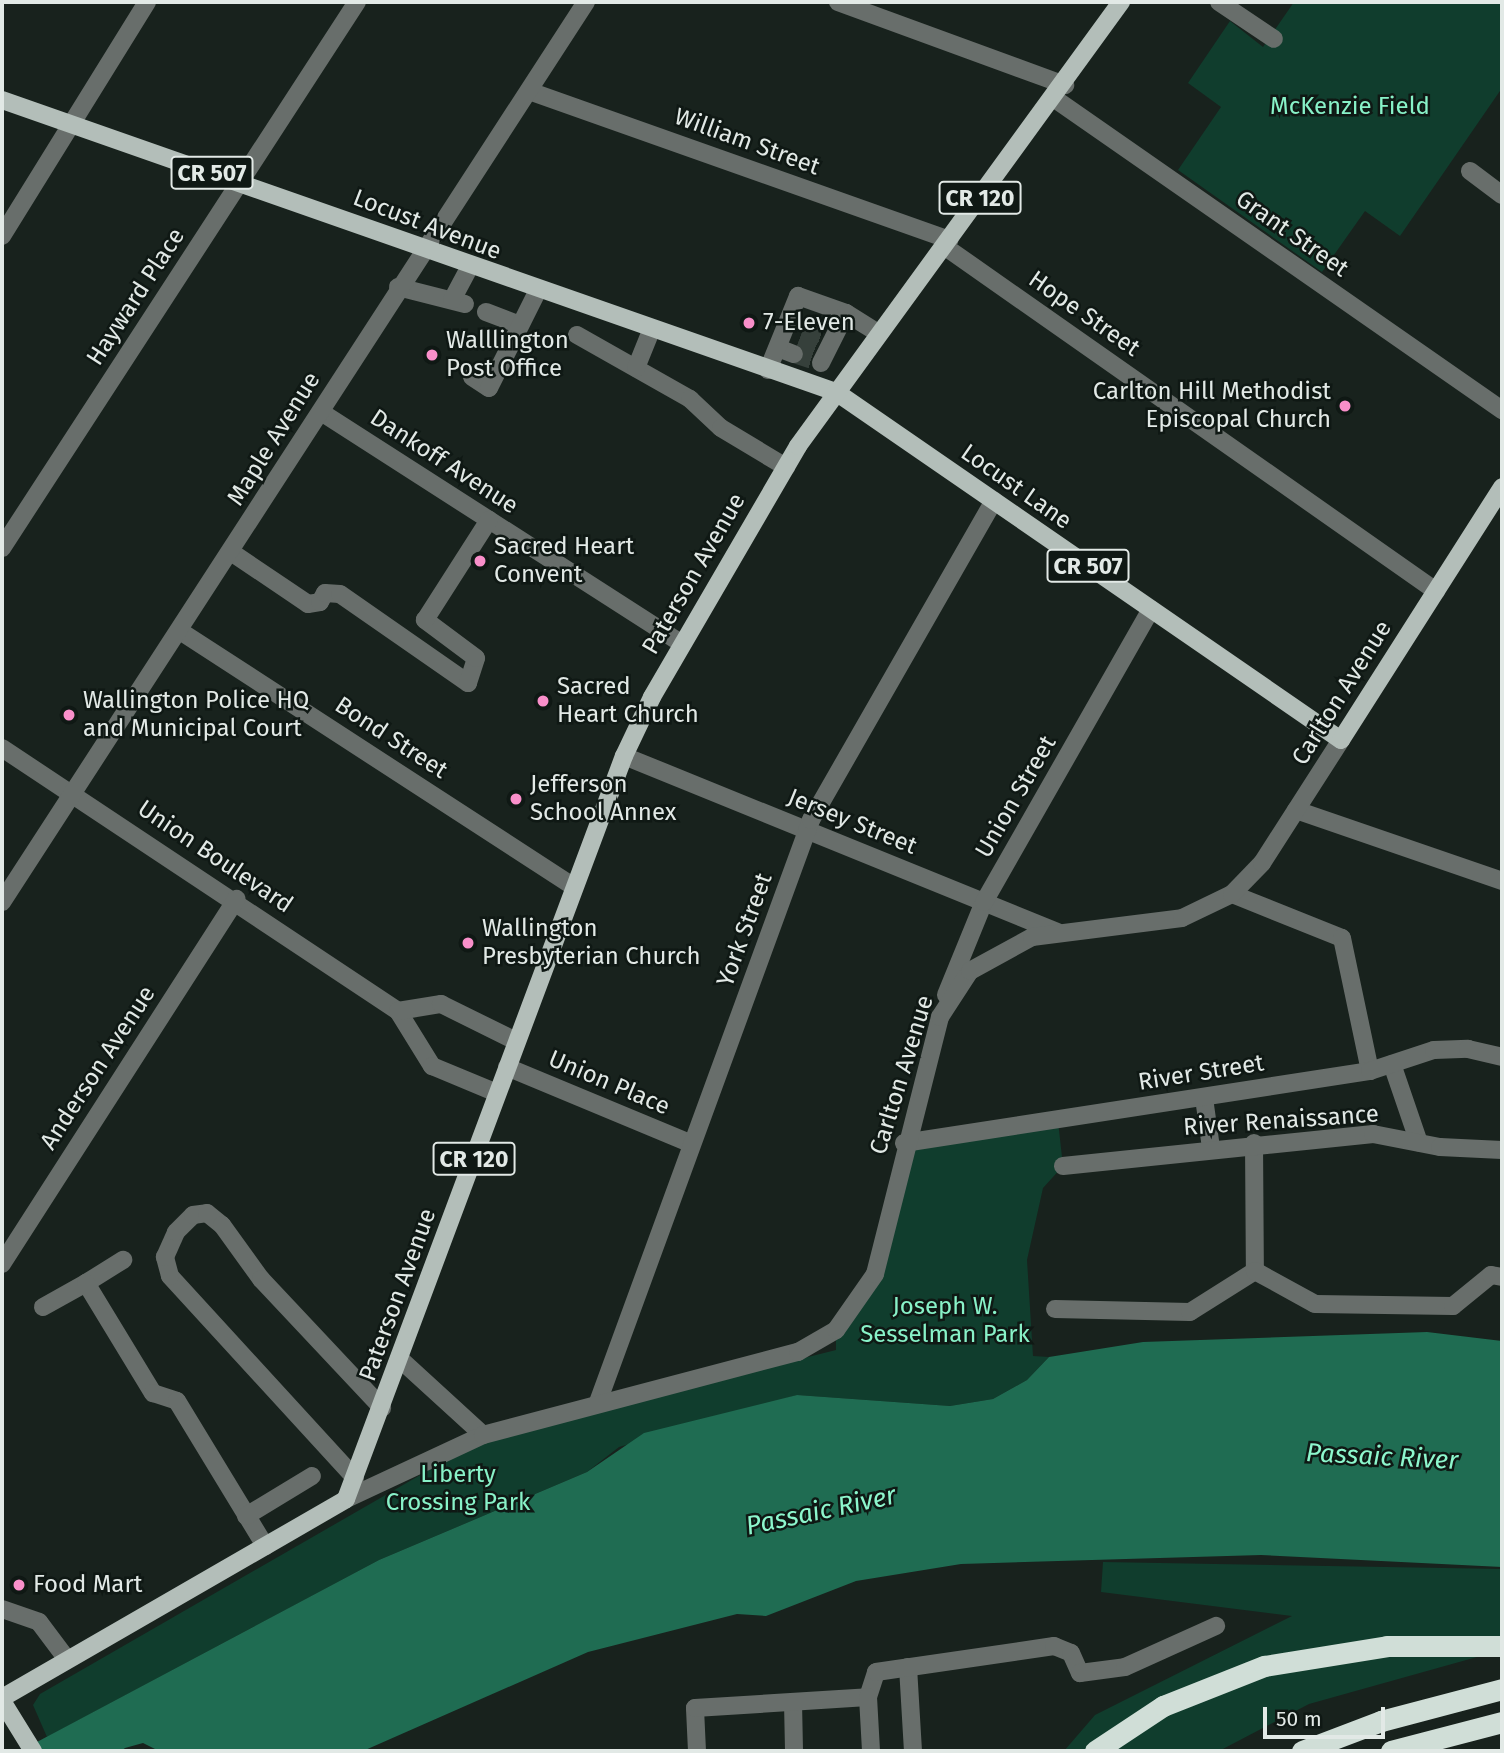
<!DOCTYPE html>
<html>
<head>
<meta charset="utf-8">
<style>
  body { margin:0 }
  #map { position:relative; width:1504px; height:1753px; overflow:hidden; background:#18221d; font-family:"Fira Sans",sans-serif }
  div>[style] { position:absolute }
  .green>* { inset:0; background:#103d2d }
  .water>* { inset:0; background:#1f6c52 }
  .pier>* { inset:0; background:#18221d }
  .minor-tunnel>* { height:18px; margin-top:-9px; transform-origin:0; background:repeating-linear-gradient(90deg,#36403b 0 18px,transparent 0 27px) }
  .minor>* { height:18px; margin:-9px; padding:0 9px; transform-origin:9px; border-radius:9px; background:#686e6b }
  .major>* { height:18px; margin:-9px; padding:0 9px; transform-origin:9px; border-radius:9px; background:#b3beb9 }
  .highway>* { height:21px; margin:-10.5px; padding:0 10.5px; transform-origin:10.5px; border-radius:10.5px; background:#d0ded7 }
  .dots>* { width:19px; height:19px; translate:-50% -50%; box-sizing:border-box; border:4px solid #0f1814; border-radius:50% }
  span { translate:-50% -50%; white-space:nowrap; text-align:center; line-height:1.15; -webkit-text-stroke:5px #0f1814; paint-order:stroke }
  .shield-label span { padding:2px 5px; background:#0f1814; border:2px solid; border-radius:5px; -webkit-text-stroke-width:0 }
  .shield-label { font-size:23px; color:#e2e9e6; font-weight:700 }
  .park-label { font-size:24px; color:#88f2c8 }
  .street-label { font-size:24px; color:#e2e9e6 }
  .poi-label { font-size:24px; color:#e2e9e6 }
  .left { translate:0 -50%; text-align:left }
  .right { translate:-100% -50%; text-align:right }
  .water-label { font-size:26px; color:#8df7cd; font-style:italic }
  .frame { position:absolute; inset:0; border:4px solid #e2e9e6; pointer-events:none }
  .scale { position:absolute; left:1263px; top:1707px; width:122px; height:32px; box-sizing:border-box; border:4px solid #e2e9e6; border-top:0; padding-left:9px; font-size:21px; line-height:24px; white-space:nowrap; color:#e2e9e6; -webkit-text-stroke:5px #0f1814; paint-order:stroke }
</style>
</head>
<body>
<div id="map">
  <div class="green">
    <div style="clip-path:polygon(1294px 2px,1502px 2px,1502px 88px,1400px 236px,1365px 211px,1322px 272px,1178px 170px,1221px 107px,1188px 83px,1230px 21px,1263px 47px)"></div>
    <div style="clip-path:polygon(1058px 1121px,1063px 1166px,1043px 1188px,1027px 1260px,1033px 1356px,1049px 1357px,1027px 1380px,993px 1399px,950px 1406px,797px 1395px,619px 1447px,587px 1472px,379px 1560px,47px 1737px,33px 1705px,40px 1694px,429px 1470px,435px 1460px,551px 1421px,836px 1350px,836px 1330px,865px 1294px,904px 1143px)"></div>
    <div style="clip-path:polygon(1103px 1562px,1502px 1569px,1502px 1650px,1309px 1704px,1219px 1751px,1064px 1751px,1095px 1715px,1292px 1616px,1101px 1592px)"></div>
  </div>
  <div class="water">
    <div style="clip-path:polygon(1427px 1332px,1502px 1341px,1502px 1567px,1261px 1555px,961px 1564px,856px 1581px,766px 1616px,737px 1614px,588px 1652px,363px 1751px,20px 1751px,379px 1560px,587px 1472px,644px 1433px,797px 1395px,950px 1406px,993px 1399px,1027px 1380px,1049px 1357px,1143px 1342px)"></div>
  </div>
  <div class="pier">
    <div style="clip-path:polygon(143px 1743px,159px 1751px,121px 1751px,125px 1748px)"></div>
  </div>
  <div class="minor-tunnel">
    <div style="left:804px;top:329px;width:28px;rotate:19deg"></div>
    <div style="left:799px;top:340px;width:31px;rotate:21deg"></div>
    <div style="left:794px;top:354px;width:28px;rotate:18deg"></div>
  </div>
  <div class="minor">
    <div style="left:838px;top:2px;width:242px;rotate:20.1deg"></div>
    <div style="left:1219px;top:2px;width:66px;rotate:33.9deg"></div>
    <div style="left:529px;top:91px;width:446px;rotate:19.5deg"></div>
    <div style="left:1055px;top:99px;width:545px;rotate:34.83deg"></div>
    <div style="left:1470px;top:171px;width:40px;rotate:37deg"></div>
    <div style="left:2px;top:236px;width:275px;rotate:-58.2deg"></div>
    <div style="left:944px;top:246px;width:601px;rotate:35.04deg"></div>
    <div style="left:398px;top:287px;width:69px;rotate:14.2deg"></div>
    <div style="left:452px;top:300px;width:36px;rotate:-62deg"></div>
    <div style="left:486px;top:312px;width:34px;rotate:21deg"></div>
    <div style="left:846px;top:313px;width:39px;rotate:32deg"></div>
    <div style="left:577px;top:335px;width:130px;rotate:29.5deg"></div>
    <div style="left:690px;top:399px;width:42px;rotate:43.1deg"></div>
    <div style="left:721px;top:428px;width:76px;rotate:31deg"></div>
    <div style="left:778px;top:348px;width:17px;rotate:21deg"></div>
    <div style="left:636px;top:368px;width:40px;rotate:-68deg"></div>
    <div style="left:768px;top:370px;width:80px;rotate:-67.9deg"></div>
    <div style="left:798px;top:296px;width:51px;rotate:19.5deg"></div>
    <div style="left:846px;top:313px;width:56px;rotate:116.6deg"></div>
    <div style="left:472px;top:377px;width:20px;rotate:33deg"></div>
    <div style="left:489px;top:388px;width:107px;rotate:-63.4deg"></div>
    <div style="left:321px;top:412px;width:429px;rotate:32.7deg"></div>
    <div style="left:2px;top:548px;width:651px;rotate:-56.97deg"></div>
    <div style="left:231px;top:552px;width:93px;rotate:34deg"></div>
    <div style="left:308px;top:604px;width:12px;rotate:-9deg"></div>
    <div style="left:320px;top:602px;width:10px;rotate:-61deg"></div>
    <div style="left:325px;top:593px;width:15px;rotate:4deg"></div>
    <div style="left:340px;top:594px;width:156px;rotate:34.8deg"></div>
    <div style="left:468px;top:683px;width:26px;rotate:-72deg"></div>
    <div style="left:476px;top:658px;width:64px;rotate:-143.3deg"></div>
    <div style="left:425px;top:620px;width:119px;rotate:-57.4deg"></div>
    <div style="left:180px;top:631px;width:470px;rotate:33deg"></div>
    <div style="left:2px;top:748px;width:475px;rotate:33.6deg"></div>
    <div style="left:398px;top:1011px;width:65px;rotate:58.3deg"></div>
    <div style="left:432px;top:1066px;width:70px;rotate:22.6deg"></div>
    <div style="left:624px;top:756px;width:468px;rotate:22.1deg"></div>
    <div style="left:1296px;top:810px;width:218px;rotate:19deg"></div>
    <div style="left:1232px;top:894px;width:118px;rotate:21.8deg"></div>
    <div style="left:1342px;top:938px;width:136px;rotate:78.1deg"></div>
    <div style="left:2px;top:902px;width:1073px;rotate:-57.02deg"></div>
    <div style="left:946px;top:995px;width:100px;rotate:-67.8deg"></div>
    <div style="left:984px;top:902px;width:337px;rotate:-60.3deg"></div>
    <div style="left:398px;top:1011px;width:44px;rotate:-9.2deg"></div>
    <div style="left:441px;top:1004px;width:84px;rotate:26.3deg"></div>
    <div style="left:1392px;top:1064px;width:83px;rotate:71.1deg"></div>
    <div style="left:507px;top:1067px;width:200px;rotate:22.6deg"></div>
    <div style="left:1204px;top:1098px;width:50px;rotate:82deg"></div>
    <div style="left:904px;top:1143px;width:472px;rotate:-8.8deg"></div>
    <div style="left:1370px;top:1071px;width:67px;rotate:-18.2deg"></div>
    <div style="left:1434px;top:1050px;width:34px;rotate:-2deg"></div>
    <div style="left:1468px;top:1049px;width:35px;rotate:13deg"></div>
    <div style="left:1254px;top:1143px;width:128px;rotate:89.6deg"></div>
    <div style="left:1063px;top:1166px;width:312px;rotate:-5.9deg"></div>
    <div style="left:1373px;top:1134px;width:68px;rotate:11deg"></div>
    <div style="left:1440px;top:1147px;width:62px;rotate:2.8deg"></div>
    <div style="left:2px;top:1264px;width:434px;rotate:-57.3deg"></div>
    <div style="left:86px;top:1283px;width:44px;rotate:-31.9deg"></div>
    <div style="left:43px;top:1307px;width:49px;rotate:-29.2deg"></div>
    <div style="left:86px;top:1283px;width:129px;rotate:58.7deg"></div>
    <div style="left:153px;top:1393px;width:25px;rotate:18deg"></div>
    <div style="left:177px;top:1401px;width:170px;rotate:58.7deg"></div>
    <div style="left:1055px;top:1309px;width:135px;rotate:1.3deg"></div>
    <div style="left:1190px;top:1312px;width:77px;rotate:-32.2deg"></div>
    <div style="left:1255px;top:1271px;width:68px;rotate:28.8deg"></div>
    <div style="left:1315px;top:1304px;width:138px;rotate:0.8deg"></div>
    <div style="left:1453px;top:1306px;width:49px;rotate:-39.2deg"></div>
    <div style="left:1491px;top:1275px;width:11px;rotate:10deg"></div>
    <div style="left:401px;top:1360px;width:111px;rotate:42.4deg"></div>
    <div style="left:598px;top:1402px;width:620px;rotate:-69.9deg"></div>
    <div style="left:811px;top:820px;width:368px;rotate:-60.2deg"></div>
    <div style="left:355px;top:1478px;width:274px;rotate:-132.5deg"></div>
    <div style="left:170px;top:1276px;width:20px;rotate:-105deg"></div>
    <div style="left:165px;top:1257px;width:27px;rotate:-66deg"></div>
    <div style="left:176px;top:1232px;width:24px;rotate:-45deg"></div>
    <div style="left:193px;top:1215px;width:14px;rotate:-8deg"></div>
    <div style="left:207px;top:1213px;width:19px;rotate:39deg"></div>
    <div style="left:222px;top:1225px;width:67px;rotate:54.2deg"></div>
    <div style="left:261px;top:1279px;width:177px;rotate:46.8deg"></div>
    <div style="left:346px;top:1499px;width:151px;rotate:-25deg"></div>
    <div style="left:483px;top:1435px;width:326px;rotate:-14.8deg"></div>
    <div style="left:798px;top:1352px;width:44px;rotate:-30.1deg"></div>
    <div style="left:836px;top:1330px;width:68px;rotate:-55.1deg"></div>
    <div style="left:875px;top:1274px;width:265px;rotate:-75.8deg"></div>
    <div style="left:940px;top:1017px;width:55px;rotate:-56.9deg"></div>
    <div style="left:970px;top:971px;width:71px;rotate:-28.7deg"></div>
    <div style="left:1032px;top:937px;width:151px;rotate:-7.2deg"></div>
    <div style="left:1182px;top:918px;width:55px;rotate:-25.6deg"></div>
    <div style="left:1232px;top:894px;width:43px;rotate:-45.9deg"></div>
    <div style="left:1262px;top:863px;width:146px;rotate:-57.3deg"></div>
    <div style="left:246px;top:1516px;width:77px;rotate:-31.2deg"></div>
    <div style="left:2px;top:1609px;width:39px;rotate:19deg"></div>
    <div style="left:39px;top:1622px;width:45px;rotate:53.1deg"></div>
    <div style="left:908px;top:1667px;width:84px;rotate:86.6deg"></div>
    <div style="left:868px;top:1697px;width:26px;rotate:-72deg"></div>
    <div style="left:876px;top:1672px;width:180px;rotate:-8.3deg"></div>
    <div style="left:1054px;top:1646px;width:18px;rotate:22deg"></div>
    <div style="left:1071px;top:1653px;width:22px;rotate:66deg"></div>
    <div style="left:1080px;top:1673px;width:45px;rotate:-7.6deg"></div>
    <div style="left:1125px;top:1667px;width:100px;rotate:-24.3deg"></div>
    <div style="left:793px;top:1702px;width:49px;rotate:88.8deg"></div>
    <div style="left:697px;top:1751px;width:43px;rotate:-92.7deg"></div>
    <div style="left:695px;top:1708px;width:173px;rotate:-3.6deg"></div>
    <div style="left:868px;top:1697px;width:54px;rotate:86.8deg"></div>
  </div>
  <div class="major">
    <div style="left:2px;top:100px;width:884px;rotate:19.3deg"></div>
    <div style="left:836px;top:392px;width:613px;rotate:34.57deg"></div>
    <div style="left:1341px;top:740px;width:300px;rotate:-57.5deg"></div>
    <div style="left:2px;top:1698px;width:397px;rotate:-30deg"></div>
    <div style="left:346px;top:1499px;width:793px;rotate:-69.49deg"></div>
    <div style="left:624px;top:756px;width:65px;rotate:-64.6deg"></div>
    <div style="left:652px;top:697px;width:290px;rotate:-59.8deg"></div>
    <div style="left:798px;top:446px;width:549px;rotate:-53.96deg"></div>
    <div style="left:2px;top:1701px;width:59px;rotate:58.2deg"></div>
  </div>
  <div class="highway">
    <div style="left:1095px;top:1751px;width:82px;rotate:-33.5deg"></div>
    <div style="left:1163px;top:1706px;width:109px;rotate:-21.6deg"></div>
    <div style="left:1264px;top:1666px;width:125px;rotate:-9.2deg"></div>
    <div style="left:1387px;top:1646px;width:115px"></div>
    <div style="left:1302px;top:1751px;width:85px;rotate:-20.8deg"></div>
    <div style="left:1381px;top:1721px;width:125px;rotate:-14.8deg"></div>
    <div style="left:1391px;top:1751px;width:115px;rotate:-14.6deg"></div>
  </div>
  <div class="dots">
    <div style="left:749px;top:323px;background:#f98fca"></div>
    <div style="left:432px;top:355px;background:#f98fca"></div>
    <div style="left:1345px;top:406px;background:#f98fca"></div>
    <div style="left:480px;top:561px;background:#f98fca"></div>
    <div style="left:543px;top:701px;background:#f98fca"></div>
    <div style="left:69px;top:715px;background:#f98fca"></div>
    <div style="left:516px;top:799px;background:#f98fca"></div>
    <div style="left:468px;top:943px;background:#f98fca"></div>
    <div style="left:19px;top:1585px;background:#f98fca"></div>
  </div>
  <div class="shield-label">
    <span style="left:212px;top:173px">CR 507</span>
    <span style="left:980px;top:198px">CR 120</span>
    <span style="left:1088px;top:566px">CR 507</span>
    <span style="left:474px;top:1159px">CR 120</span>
  </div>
  <div class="park-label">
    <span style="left:1350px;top:107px">McKenzie Field</span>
    <span style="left:945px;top:1321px">Joseph W.<br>Sesselman Park</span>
    <span style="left:458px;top:1489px">Liberty<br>Crossing Park</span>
  </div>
  <div class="street-label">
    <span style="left:747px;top:142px;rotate:20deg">William Street</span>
    <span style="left:427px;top:225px;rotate:21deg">Locust Avenue</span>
    <span style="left:1292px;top:234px;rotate:35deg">Grant Street</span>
    <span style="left:136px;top:297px;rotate:-57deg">Hayward Place</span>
    <span style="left:1084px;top:314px;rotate:35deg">Hope Street</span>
    <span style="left:274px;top:439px;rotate:-58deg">Maple Avenue</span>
    <span style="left:444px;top:462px;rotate:33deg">Dankoff Avenue</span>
    <span style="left:1016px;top:487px;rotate:35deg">Locust Lane</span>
    <span style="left:694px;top:574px;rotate:-60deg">Paterson Avenue</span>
    <span style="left:1342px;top:693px;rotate:-58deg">Carlton Avenue</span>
    <span style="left:391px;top:738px;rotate:33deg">Bond Street</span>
    <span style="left:1016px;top:797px;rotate:-60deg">Union Street</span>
    <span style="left:852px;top:822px;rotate:22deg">Jersey Street</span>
    <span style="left:215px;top:857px;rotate:34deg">Union Boulevard</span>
    <span style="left:745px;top:930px;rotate:-70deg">York Street</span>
    <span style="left:98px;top:1068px;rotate:-57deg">Anderson Avenue</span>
    <span style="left:1201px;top:1073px;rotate:-9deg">River Street</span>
    <span style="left:902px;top:1075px;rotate:-73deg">Carlton Avenue</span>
    <span style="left:609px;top:1083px;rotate:23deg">Union Place</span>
    <span style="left:1281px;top:1121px;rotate:-4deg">River Renaissance</span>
    <span style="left:398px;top:1295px;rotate:-70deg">Paterson Avenue</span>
  </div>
  <div class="poi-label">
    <span class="left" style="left:763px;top:323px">7-Eleven</span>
    <span class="left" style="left:446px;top:355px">Walllington<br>Post Office</span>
    <span class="right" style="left:1331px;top:406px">Carlton Hill Methodist<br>Episcopal Church</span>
    <span class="left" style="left:494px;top:561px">Sacred Heart<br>Convent</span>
    <span class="left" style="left:557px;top:701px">Sacred<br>Heart Church</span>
    <span class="left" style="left:83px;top:715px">Wallington Police HQ<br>and Municipal Court</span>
    <span class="left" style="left:530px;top:799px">Jefferson<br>School Annex</span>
    <span class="left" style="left:482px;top:943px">Wallington<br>Presbyterian Church</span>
    <span class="left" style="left:33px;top:1585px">Food Mart</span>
  </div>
  <div class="water-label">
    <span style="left:1382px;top:1457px;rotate:3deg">Passaic River</span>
    <span style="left:821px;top:1511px;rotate:-12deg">Passaic River</span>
  </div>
  <div class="frame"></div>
  <div class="scale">50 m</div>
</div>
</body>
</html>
